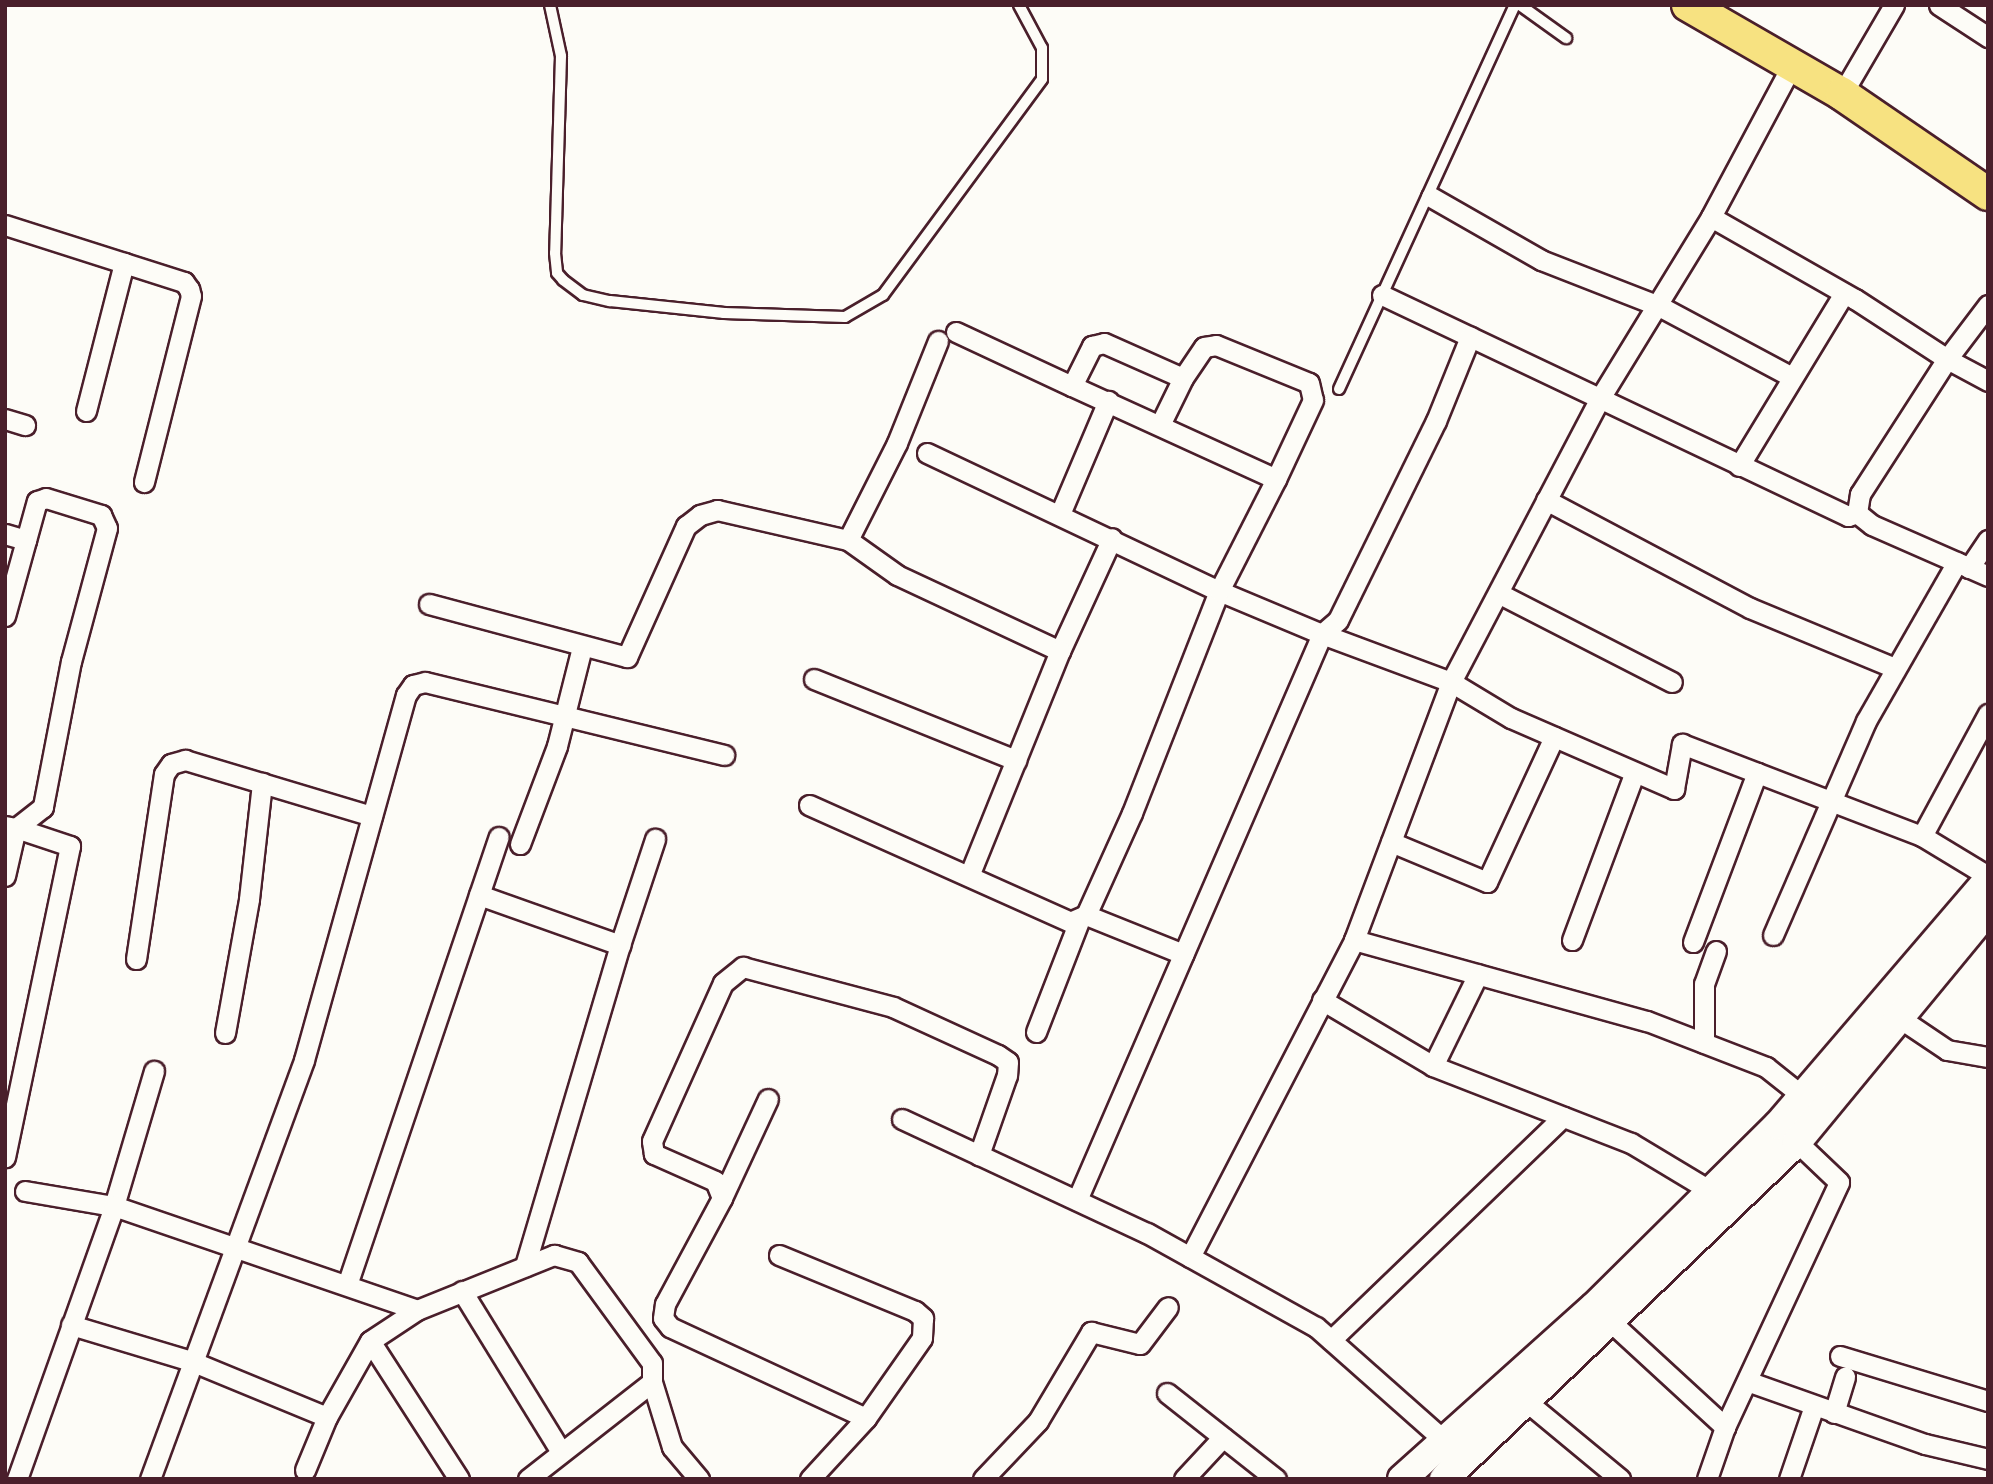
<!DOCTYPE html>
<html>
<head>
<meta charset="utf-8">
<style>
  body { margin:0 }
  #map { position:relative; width:1993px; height:1484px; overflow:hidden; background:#fdfcf7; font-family:Delius,sans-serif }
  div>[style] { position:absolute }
  .roads { filter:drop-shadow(2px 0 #4a1f2b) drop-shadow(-2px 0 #4a1f2b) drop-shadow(0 2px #4a1f2b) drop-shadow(0 -2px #4a1f2b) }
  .lane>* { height:10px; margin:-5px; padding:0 5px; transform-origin:5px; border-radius:5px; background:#fdfcf7 }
  .street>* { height:19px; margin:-9.5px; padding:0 9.5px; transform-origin:9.5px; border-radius:9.5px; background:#fdfcf7 }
  .secondary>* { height:28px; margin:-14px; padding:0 14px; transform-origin:14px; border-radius:14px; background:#fdfcf7 }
  .primary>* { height:32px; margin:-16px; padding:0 16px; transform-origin:16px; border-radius:16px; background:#f7e281 }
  span { translate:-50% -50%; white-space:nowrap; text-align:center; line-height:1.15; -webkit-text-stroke:5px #fdfcf7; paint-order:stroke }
  .frame { position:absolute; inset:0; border:7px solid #4a1f2b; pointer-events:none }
</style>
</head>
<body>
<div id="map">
  <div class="roads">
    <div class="lane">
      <div style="left:550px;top:5px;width:52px;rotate:77.8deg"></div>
      <div style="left:561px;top:56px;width:197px;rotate:91.7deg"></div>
      <div style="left:555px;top:253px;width:20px;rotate:84deg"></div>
      <div style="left:557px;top:273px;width:9px;rotate:49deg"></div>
      <div style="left:563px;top:280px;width:25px;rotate:37deg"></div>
      <div style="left:583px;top:295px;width:28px;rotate:13deg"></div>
      <div style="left:610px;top:301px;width:115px;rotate:6deg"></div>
      <div style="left:724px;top:313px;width:121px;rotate:1.9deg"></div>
      <div style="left:845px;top:317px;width:44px;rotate:-30.1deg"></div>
      <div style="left:883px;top:295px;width:268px;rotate:-53.6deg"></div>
      <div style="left:1042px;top:79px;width:31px;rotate:-90deg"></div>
      <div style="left:1042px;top:48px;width:49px;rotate:-118.1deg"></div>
      <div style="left:1520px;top:5px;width:57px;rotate:35.7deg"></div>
      <div style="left:1339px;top:389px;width:422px;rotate:-65.4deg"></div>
    </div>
    <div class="street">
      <div style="left:1939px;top:5px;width:59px;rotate:33.1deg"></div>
      <div style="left:1792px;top:65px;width:172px;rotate:118.1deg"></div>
      <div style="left:1711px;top:217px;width:215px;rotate:121.5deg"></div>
      <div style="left:1599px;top:400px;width:318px;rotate:117.7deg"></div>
      <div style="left:1451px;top:682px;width:276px;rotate:110.6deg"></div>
      <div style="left:1354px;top:940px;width:304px;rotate:15.5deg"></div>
      <div style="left:1647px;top:1021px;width:128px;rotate:21.1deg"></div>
      <div style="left:1766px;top:1067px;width:50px;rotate:38.5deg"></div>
      <div style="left:1842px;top:94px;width:103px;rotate:-59.7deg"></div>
      <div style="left:1431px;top:197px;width:127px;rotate:29.8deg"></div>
      <div style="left:1541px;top:260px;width:127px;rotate:21.3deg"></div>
      <div style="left:1659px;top:306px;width:151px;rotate:28.1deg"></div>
      <div style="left:1711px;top:217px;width:166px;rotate:29.7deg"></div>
      <div style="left:1855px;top:299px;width:110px;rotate:33.1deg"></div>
      <div style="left:1947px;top:359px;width:161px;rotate:122.8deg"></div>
      <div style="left:1860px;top:494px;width:19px;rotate:99deg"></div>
      <div style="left:1857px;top:513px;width:19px;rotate:39deg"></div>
      <div style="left:1872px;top:525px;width:127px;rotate:23.7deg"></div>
      <div style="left:5px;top:225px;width:188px;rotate:17.7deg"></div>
      <div style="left:184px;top:282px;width:9px;rotate:54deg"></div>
      <div style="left:189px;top:289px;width:7px;rotate:74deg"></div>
      <div style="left:191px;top:296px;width:192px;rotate:104.2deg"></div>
      <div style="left:1382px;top:295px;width:516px;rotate:25.37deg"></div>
      <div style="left:1848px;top:516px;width:9px;rotate:-18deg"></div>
      <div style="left:1988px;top:305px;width:68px;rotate:127.2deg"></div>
      <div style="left:1947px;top:359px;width:47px;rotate:28.2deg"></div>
      <div style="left:956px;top:332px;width:128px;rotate:25deg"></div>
      <div style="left:1183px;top:378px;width:37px;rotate:-56deg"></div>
      <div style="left:1204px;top:347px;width:12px;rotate:-9deg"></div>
      <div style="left:1216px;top:345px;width:100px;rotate:22.2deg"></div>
      <div style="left:1309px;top:383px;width:17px;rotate:77deg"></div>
      <div style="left:1313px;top:400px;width:87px;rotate:115.1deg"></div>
      <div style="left:86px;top:411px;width:153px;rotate:-75.6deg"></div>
      <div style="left:5px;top:419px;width:21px;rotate:17deg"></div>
      <div style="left:927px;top:453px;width:323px;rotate:25.3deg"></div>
      <div style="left:1219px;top:591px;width:112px;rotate:22.7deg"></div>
      <div style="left:1322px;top:634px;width:21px;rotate:-41deg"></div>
      <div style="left:1338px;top:620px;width:222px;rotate:-63.8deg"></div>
      <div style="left:1436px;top:421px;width:91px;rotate:-68deg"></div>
      <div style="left:1739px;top:466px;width:202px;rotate:-58.7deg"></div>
      <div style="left:1546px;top:500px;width:231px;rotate:27.9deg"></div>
      <div style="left:1750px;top:608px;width:157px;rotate:22.5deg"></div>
      <div style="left:1060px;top:514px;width:123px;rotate:-67deg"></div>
      <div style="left:5px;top:534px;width:22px;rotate:16deg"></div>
      <div style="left:848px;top:540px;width:109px;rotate:-63.2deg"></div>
      <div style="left:897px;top:443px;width:110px;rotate:-68.1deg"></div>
      <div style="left:1969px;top:568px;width:34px;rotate:-56deg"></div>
      <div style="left:1500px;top:594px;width:193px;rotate:27.1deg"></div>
      <div style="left:429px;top:604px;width:205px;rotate:15deg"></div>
      <div style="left:627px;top:657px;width:144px;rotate:-65.8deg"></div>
      <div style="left:686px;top:526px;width:18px;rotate:-38deg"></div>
      <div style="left:700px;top:515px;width:18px;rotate:-16deg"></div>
      <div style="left:717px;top:510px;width:134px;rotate:12.9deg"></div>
      <div style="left:848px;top:540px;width:60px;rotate:35.5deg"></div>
      <div style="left:897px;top:575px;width:180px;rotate:25deg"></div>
      <div style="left:1060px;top:651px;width:124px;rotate:-65.3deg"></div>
      <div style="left:5px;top:616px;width:119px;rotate:-74.5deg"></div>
      <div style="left:37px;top:501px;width:9px;rotate:-18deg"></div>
      <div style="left:46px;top:498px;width:58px;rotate:17.2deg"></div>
      <div style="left:101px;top:515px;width:14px;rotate:65deg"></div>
      <div style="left:107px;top:528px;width:138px;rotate:105.1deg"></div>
      <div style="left:71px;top:661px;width:149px;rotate:100.9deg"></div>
      <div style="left:43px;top:807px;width:34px;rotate:142deg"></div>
      <div style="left:16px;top:828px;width:11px;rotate:-170deg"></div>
      <div style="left:814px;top:679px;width:218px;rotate:21.9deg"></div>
      <div style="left:809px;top:805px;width:286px;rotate:24.1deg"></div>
      <div style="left:1070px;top:922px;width:17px;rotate:-24deg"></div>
      <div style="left:1086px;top:915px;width:112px;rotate:-65.7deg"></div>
      <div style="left:1132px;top:813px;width:238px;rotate:-68.6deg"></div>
      <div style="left:1219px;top:591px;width:126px;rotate:-63deg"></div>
      <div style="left:1276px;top:479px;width:224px;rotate:-155.5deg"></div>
      <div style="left:1072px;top:386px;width:45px;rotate:-63.4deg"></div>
      <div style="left:1092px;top:346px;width:12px;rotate:-14deg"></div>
      <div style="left:1104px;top:343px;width:86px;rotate:23.9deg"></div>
      <div style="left:1183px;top:378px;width:50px;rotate:116.1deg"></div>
      <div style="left:1922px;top:836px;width:139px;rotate:-61.6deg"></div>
      <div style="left:1391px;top:842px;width:104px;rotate:22.6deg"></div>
      <div style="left:1487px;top:882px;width:160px;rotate:-65.2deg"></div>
      <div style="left:520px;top:844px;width:105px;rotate:-69.3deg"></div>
      <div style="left:557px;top:746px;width:102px;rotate:-75.8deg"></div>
      <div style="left:5px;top:876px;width:49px;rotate:-77.1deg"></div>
      <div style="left:16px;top:828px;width:57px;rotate:18.4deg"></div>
      <div style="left:70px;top:846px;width:318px;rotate:101.8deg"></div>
      <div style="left:969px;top:876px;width:243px;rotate:-68deg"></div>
      <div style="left:479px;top:895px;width:150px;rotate:19.5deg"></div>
      <div style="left:620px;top:945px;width:335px;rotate:106.5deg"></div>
      <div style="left:1086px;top:915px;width:105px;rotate:21.9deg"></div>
      <div style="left:1773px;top:935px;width:233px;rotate:-66.5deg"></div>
      <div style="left:1866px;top:721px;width:183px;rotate:-60.2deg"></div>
      <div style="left:1572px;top:940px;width:177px;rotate:-69.5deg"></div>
      <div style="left:1693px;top:942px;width:181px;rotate:-69.3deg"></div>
      <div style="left:620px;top:945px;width:112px;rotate:-71.7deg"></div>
      <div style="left:136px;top:959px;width:187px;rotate:-81.4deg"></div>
      <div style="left:164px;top:774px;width:12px;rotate:-55deg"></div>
      <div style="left:171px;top:764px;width:15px;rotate:-16deg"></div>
      <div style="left:185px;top:760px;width:195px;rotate:16.7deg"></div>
      <div style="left:1322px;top:1000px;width:129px;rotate:30.7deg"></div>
      <div style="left:1433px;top:1066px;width:212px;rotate:21.3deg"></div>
      <div style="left:1631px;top:1143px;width:93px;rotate:31deg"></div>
      <div style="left:1898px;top:1017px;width:59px;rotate:34deg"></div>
      <div style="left:1947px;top:1050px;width:42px;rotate:9.7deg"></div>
      <div style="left:1036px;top:1032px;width:119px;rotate:-68.8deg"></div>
      <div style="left:225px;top:1033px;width:136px;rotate:-79.8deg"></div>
      <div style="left:249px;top:899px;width:117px;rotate:-83.6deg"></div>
      <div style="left:1704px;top:1043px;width:59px;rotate:-90deg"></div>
      <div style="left:1704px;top:984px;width:35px;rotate:-70deg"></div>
      <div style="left:1433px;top:1066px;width:102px;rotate:-63.9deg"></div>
      <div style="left:902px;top:1119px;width:270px;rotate:25deg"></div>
      <div style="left:1147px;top:1233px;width:193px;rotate:29.1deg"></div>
      <div style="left:1316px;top:1327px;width:174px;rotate:41.5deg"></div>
      <div style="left:25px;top:1191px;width:90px;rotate:9.6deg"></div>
      <div style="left:114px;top:1206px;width:141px;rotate:-73.5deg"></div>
      <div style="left:722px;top:1198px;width:109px;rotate:-65.1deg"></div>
      <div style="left:1077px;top:1200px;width:617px;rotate:-66.59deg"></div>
      <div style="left:1322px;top:634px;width:138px;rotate:20.4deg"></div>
      <div style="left:1451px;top:682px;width:70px;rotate:31deg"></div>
      <div style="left:1511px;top:718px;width:178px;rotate:23.5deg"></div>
      <div style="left:1674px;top:789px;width:46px;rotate:-79.9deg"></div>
      <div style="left:1682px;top:744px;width:257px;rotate:21deg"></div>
      <div style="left:1922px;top:836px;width:77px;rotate:31.2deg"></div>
      <div style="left:779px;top:1255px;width:147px;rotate:22.4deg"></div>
      <div style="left:915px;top:1311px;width:11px;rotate:41deg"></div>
      <div style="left:923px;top:1318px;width:20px;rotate:93deg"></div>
      <div style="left:922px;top:1338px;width:98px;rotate:125deg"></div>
      <div style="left:866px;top:1418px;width:83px;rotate:132.6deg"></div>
      <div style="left:1190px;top:1257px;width:357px;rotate:-62.6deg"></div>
      <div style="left:347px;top:1285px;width:473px;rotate:-71.3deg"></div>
      <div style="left:462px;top:1291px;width:189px;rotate:58.4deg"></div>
      <div style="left:1612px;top:1323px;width:154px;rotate:42.6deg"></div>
      <div style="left:1725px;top:1427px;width:55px;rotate:109.1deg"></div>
      <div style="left:71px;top:1325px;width:125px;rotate:16.7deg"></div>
      <div style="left:191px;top:1361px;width:147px;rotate:22.4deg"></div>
      <div style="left:1331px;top:1340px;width:322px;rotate:-43.9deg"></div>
      <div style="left:1840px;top:1356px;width:155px;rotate:16.9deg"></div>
      <div style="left:1747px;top:1381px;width:189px;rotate:19.5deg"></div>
      <div style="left:1925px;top:1444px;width:65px;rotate:13.4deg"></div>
      <div style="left:1167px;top:1393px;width:139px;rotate:38.3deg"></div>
      <div style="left:1527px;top:1402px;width:121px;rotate:39.6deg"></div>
      <div style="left:1834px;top:1413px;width:38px;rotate:-73deg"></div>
      <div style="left:866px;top:1418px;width:216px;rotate:-155.1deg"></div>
      <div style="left:670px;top:1327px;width:11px;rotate:-128deg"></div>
      <div style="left:663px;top:1318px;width:14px;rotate:-82deg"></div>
      <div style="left:665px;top:1304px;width:120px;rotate:-61.7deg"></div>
      <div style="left:722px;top:1198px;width:18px;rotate:-112deg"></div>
      <div style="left:715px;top:1181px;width:67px;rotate:-156.1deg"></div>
      <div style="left:654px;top:1154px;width:13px;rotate:-99deg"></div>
      <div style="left:652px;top:1141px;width:173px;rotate:-65.8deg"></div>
      <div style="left:723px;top:983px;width:26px;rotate:-39deg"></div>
      <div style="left:743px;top:967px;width:155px;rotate:14.9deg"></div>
      <div style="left:893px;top:1007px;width:115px;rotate:24.6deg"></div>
      <div style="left:998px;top:1055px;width:12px;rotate:35deg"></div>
      <div style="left:1008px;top:1062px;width:13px;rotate:94deg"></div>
      <div style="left:1007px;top:1075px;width:85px;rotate:109.3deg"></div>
      <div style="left:1725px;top:1427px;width:270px;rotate:-65deg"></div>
      <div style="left:1839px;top:1182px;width:58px;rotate:-136.4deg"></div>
      <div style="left:305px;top:1470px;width:57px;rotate:-67.5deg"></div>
      <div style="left:327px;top:1417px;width:87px;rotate:-60.5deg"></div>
      <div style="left:17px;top:1479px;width:290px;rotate:-70.4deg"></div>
      <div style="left:114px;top:1206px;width:320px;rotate:18.9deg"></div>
      <div style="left:150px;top:1479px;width:446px;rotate:-69.8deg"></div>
      <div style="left:304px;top:1060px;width:379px;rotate:-74.4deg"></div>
      <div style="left:406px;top:695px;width:12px;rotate:-55deg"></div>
      <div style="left:413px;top:685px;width:12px;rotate:-14deg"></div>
      <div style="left:425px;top:682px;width:308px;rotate:13.7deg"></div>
      <div style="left:459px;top:1479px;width:164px;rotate:-122.8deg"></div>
      <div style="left:370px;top:1341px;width:56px;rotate:-33.4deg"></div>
      <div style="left:417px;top:1310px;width:148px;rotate:-21.9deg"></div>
      <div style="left:554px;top:1255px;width:25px;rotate:16deg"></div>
      <div style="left:578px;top:1262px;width:125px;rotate:53.8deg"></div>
      <div style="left:652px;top:1363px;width:19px;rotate:90deg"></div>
      <div style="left:652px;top:1382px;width:68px;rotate:72.9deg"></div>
      <div style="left:672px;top:1447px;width:42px;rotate:49.8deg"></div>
      <div style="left:528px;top:1479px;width:157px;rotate:-38deg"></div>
      <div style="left:983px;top:1479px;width:80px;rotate:-46.5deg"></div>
      <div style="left:1038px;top:1421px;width:104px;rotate:-59.2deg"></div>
      <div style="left:1091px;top:1332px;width:50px;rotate:13.8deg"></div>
      <div style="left:1140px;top:1344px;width:46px;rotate:-52.9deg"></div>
      <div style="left:1184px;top:1479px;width:57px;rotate:-47.1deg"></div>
      <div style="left:1789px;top:1479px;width:77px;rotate:-71.1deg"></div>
    </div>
    <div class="secondary">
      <div style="left:1402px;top:1479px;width:258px;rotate:-41.9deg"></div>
      <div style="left:1594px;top:1307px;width:259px;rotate:-44.7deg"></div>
      <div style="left:1778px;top:1125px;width:323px;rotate:-49.4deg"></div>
      <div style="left:1444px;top:1479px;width:488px;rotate:-43.7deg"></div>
      <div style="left:1797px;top:1142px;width:301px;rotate:-50.5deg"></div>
    </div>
    <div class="primary">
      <div style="left:1688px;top:5px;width:178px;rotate:30deg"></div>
      <div style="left:1842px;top:94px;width:177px;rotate:34.4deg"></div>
    </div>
  </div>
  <div class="frame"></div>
</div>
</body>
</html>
